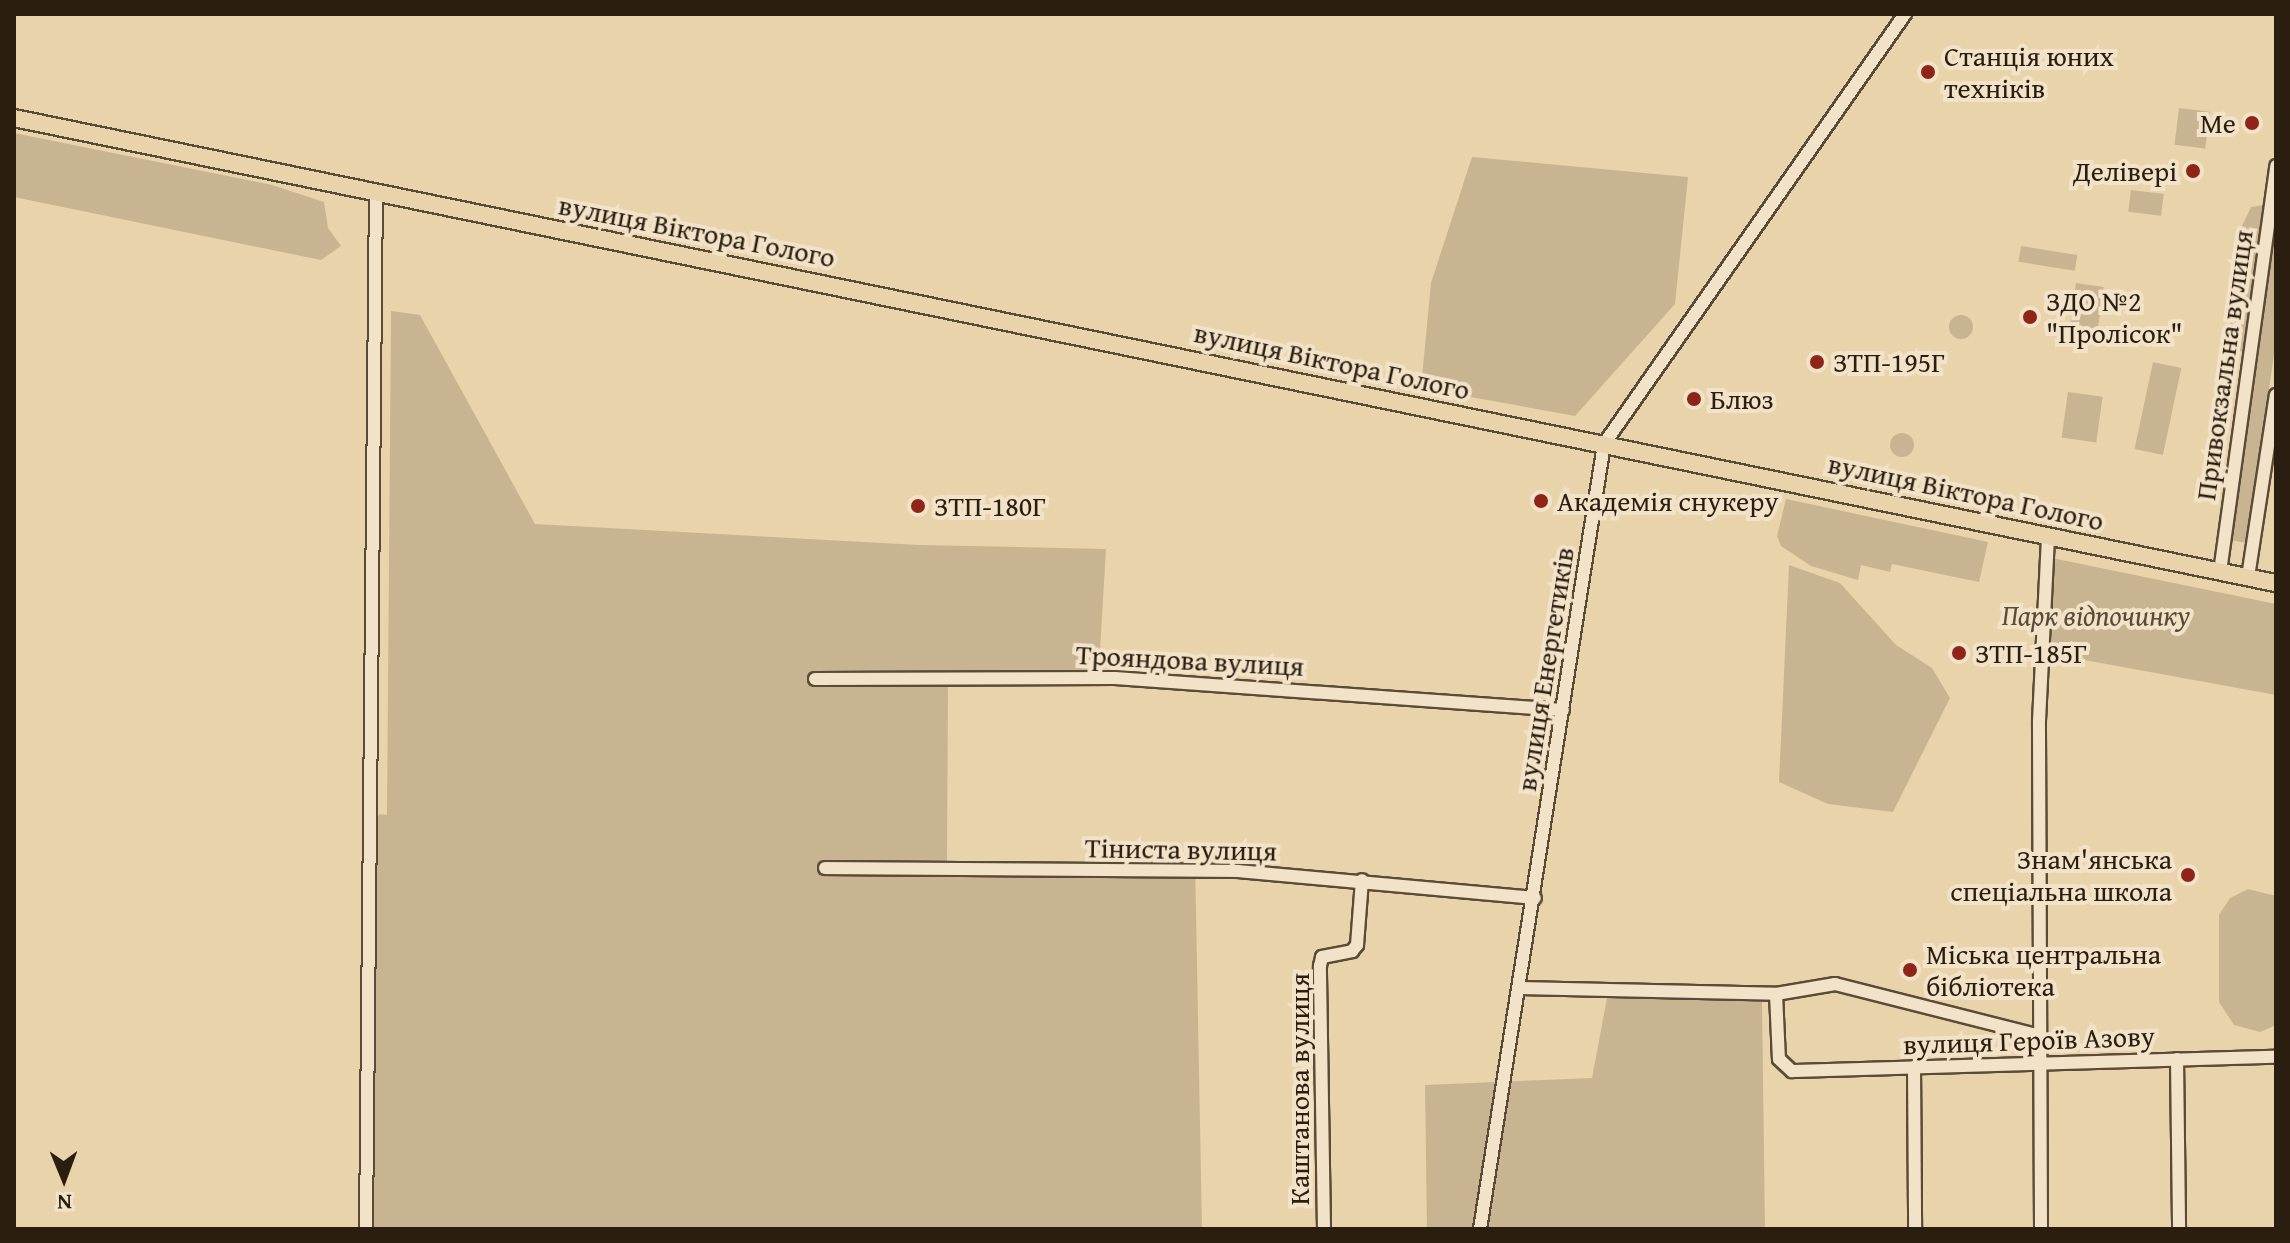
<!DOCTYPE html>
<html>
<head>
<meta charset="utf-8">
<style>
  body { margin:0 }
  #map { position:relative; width:2290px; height:1243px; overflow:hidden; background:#e9d3ab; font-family:"Gentium Book Plus",serif }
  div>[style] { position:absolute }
  .green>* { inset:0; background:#c9b491; transform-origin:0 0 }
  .round { border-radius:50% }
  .roads { filter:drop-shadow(2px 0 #5a4b38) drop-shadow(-2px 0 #5a4b38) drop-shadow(0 2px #5a4b38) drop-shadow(0 -2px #5a4b38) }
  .minor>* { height:12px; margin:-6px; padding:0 6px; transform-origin:6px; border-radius:6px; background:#f1e2c8 }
  .major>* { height:16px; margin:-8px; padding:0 8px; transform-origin:8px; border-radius:8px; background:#e9d3ab }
  .dots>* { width:22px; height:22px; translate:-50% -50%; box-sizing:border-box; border:4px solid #f1e2c8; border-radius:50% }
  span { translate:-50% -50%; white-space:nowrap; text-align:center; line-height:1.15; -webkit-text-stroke:8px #f1e2c8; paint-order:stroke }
  .poi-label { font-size:28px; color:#2b1e11 }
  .left { translate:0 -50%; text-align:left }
  .right { translate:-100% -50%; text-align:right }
  .street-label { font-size:28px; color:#2b1e11 }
  .park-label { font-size:28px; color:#5a4b37; font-style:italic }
  .frame { position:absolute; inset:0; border:16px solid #2b1e11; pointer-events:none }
  .north { position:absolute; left:24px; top:1139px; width:80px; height:80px; -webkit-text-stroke:6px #f1e2c8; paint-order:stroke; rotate:179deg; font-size:22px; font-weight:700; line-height:32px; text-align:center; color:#2b1e11 }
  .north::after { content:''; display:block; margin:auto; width:28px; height:36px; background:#2b1e11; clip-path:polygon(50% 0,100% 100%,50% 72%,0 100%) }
</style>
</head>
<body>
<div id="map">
  <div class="green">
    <div style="left:2179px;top:108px;width:31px;height:37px;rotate:7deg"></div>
    <div style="clip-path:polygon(14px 133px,272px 185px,324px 202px,328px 228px,341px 246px,321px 260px,14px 197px)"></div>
    <div style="clip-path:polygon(1472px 157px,1688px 177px,1675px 304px,1575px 416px,1421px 388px,1431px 283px)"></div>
    <div style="left:2131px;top:190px;width:33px;height:22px;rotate:7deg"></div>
    <div style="clip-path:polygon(2264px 205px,2246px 354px,2231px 346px,2230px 317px,2241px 228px,2251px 207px)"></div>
    <div style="clip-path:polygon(2276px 222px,2276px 340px,2247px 543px,2230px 540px)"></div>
    <div style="left:2021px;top:246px;width:57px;height:16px;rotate:9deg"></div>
    <div style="left:2076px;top:283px;width:28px;height:43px;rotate:8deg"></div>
    <div style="clip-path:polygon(391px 311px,420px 315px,535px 524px,919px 545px,1106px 549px,1098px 685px,948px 684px,947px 862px,1195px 861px,1202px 1229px,369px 1229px,373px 822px,380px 814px,387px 815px)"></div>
    <div class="round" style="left:1949px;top:315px;width:24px;height:24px"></div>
    <div style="left:2153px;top:362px;width:29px;height:89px;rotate:12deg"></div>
    <div style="left:2068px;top:392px;width:35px;height:46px;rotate:8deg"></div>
    <div class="round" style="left:1890px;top:433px;width:24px;height:24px"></div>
    <div style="clip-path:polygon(1786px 499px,1988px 542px,1979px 582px,1892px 564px,1890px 572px,1861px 565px,1858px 580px,1811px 566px,1781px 546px,1777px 536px)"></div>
    <div style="clip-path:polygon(2052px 558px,2276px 604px,2276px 695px,2046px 653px)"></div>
    <div style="clip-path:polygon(1789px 565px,1840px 583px,1896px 645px,1932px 668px,1950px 698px,1893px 812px,1828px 804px,1779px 782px)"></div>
    <div style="clip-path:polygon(2248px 889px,2276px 896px,2276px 1025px,2260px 1032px,2234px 1025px,2219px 1002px,2219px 915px,2230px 898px)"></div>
    <div style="clip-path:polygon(1642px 996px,1762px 1002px,1765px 1229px,1427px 1229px,1425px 1085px,1592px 1078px,1607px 998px)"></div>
  </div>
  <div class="roads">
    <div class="minor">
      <div style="left:2220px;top:572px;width:410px;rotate:-82.1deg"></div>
      <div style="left:2248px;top:577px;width:184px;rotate:-81.3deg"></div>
      <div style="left:815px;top:679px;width:300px;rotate:-0.2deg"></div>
      <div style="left:1115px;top:678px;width:449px;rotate:4.1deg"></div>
      <div style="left:825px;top:868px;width:413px;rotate:0.4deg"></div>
      <div style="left:1238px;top:871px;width:298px;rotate:5.2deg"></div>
      <div style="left:1520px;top:988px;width:256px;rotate:1.3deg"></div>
      <div style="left:1776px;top:994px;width:60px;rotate:-9.6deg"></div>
      <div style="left:1835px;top:984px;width:211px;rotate:14.2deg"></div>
      <div style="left:1776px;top:994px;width:65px;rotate:87.4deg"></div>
      <div style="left:1779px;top:1059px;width:18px;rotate:43deg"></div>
      <div style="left:1792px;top:1071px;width:484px;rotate:-1.7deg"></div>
      <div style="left:2177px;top:1059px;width:170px;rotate:89.3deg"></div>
      <div style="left:1914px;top:1067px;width:162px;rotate:89.6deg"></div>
      <div style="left:366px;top:1229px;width:1036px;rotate:-89.45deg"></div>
      <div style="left:1324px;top:1229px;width:263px;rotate:-90.9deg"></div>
      <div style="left:1320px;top:966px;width:9px;rotate:-77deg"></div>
      <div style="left:1322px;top:957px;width:31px;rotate:-11deg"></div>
      <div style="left:1352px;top:951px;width:8px;rotate:-50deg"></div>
      <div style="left:1357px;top:945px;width:65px;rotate:-85.6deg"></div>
      <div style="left:1480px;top:1229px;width:795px;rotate:-81.02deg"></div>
      <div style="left:1604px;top:444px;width:525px;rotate:-55.01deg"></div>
      <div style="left:2041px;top:1229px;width:508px;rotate:-90.23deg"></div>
      <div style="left:2039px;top:721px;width:185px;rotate:-87.2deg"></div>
    </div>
    <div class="major">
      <div style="left:14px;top:118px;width:2309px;rotate:11.62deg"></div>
    </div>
  </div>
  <div class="dots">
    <div style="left:1928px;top:72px;background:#8f2418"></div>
    <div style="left:2252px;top:123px;background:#8f2418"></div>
    <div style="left:2193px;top:171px;background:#8f2418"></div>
    <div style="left:2030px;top:317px;background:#8f2418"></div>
    <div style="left:1817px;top:362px;background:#8f2418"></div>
    <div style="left:1694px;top:399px;background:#8f2418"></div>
    <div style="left:1541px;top:501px;background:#8f2418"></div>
    <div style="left:918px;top:506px;background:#8f2418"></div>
    <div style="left:1959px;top:653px;background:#8f2418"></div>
    <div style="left:2188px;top:875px;background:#8f2418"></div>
    <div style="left:1910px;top:970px;background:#8f2418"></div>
  </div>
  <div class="poi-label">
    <span class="left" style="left:1944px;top:72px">Станція юних<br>техніків</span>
    <span class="right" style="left:2236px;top:123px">Me</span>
    <span class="right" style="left:2177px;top:171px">Делівері</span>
    <span class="left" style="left:2046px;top:317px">ЗДО №2<br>"Пролісок"</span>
    <span class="left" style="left:1833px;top:362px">ЗТП-195Г</span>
    <span class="left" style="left:1710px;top:399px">Блюз</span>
    <span class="left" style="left:1557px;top:501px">Академія снукеру</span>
    <span class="left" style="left:934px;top:506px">ЗТП-180Г</span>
    <span class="left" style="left:1975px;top:653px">ЗТП-185Г</span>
    <span class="right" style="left:2172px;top:875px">Знам'янська<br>спеціальна школа</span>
    <span class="left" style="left:1926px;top:970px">Міська центральна<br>бібліотека</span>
  </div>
  <div class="street-label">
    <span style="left:697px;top:231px;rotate:11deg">вулиця Віктора Голого</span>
    <span style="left:1332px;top:361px;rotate:12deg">вулиця Віктора Голого</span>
    <span style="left:2224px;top:365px;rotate:-82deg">Привокзальна вулиця</span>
    <span style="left:1966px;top:492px;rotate:12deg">вулиця Віктора Голого</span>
    <span style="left:1190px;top:660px;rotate:3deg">Трояндова вулиця</span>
    <span style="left:1545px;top:669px;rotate:-81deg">вулиця Енергетиків</span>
    <span style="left:1181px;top:849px;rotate:1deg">Тіниста вулиця</span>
    <span style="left:2029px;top:1040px;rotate:-2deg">вулиця Героїв Азову</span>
    <span style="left:1299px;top:1089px;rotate:-90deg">Каштанова вулиця</span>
  </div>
  <div class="park-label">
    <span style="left:2096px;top:615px">Парк відпочинку</span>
  </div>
  <div class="frame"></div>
  <div class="north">N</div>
</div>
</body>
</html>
